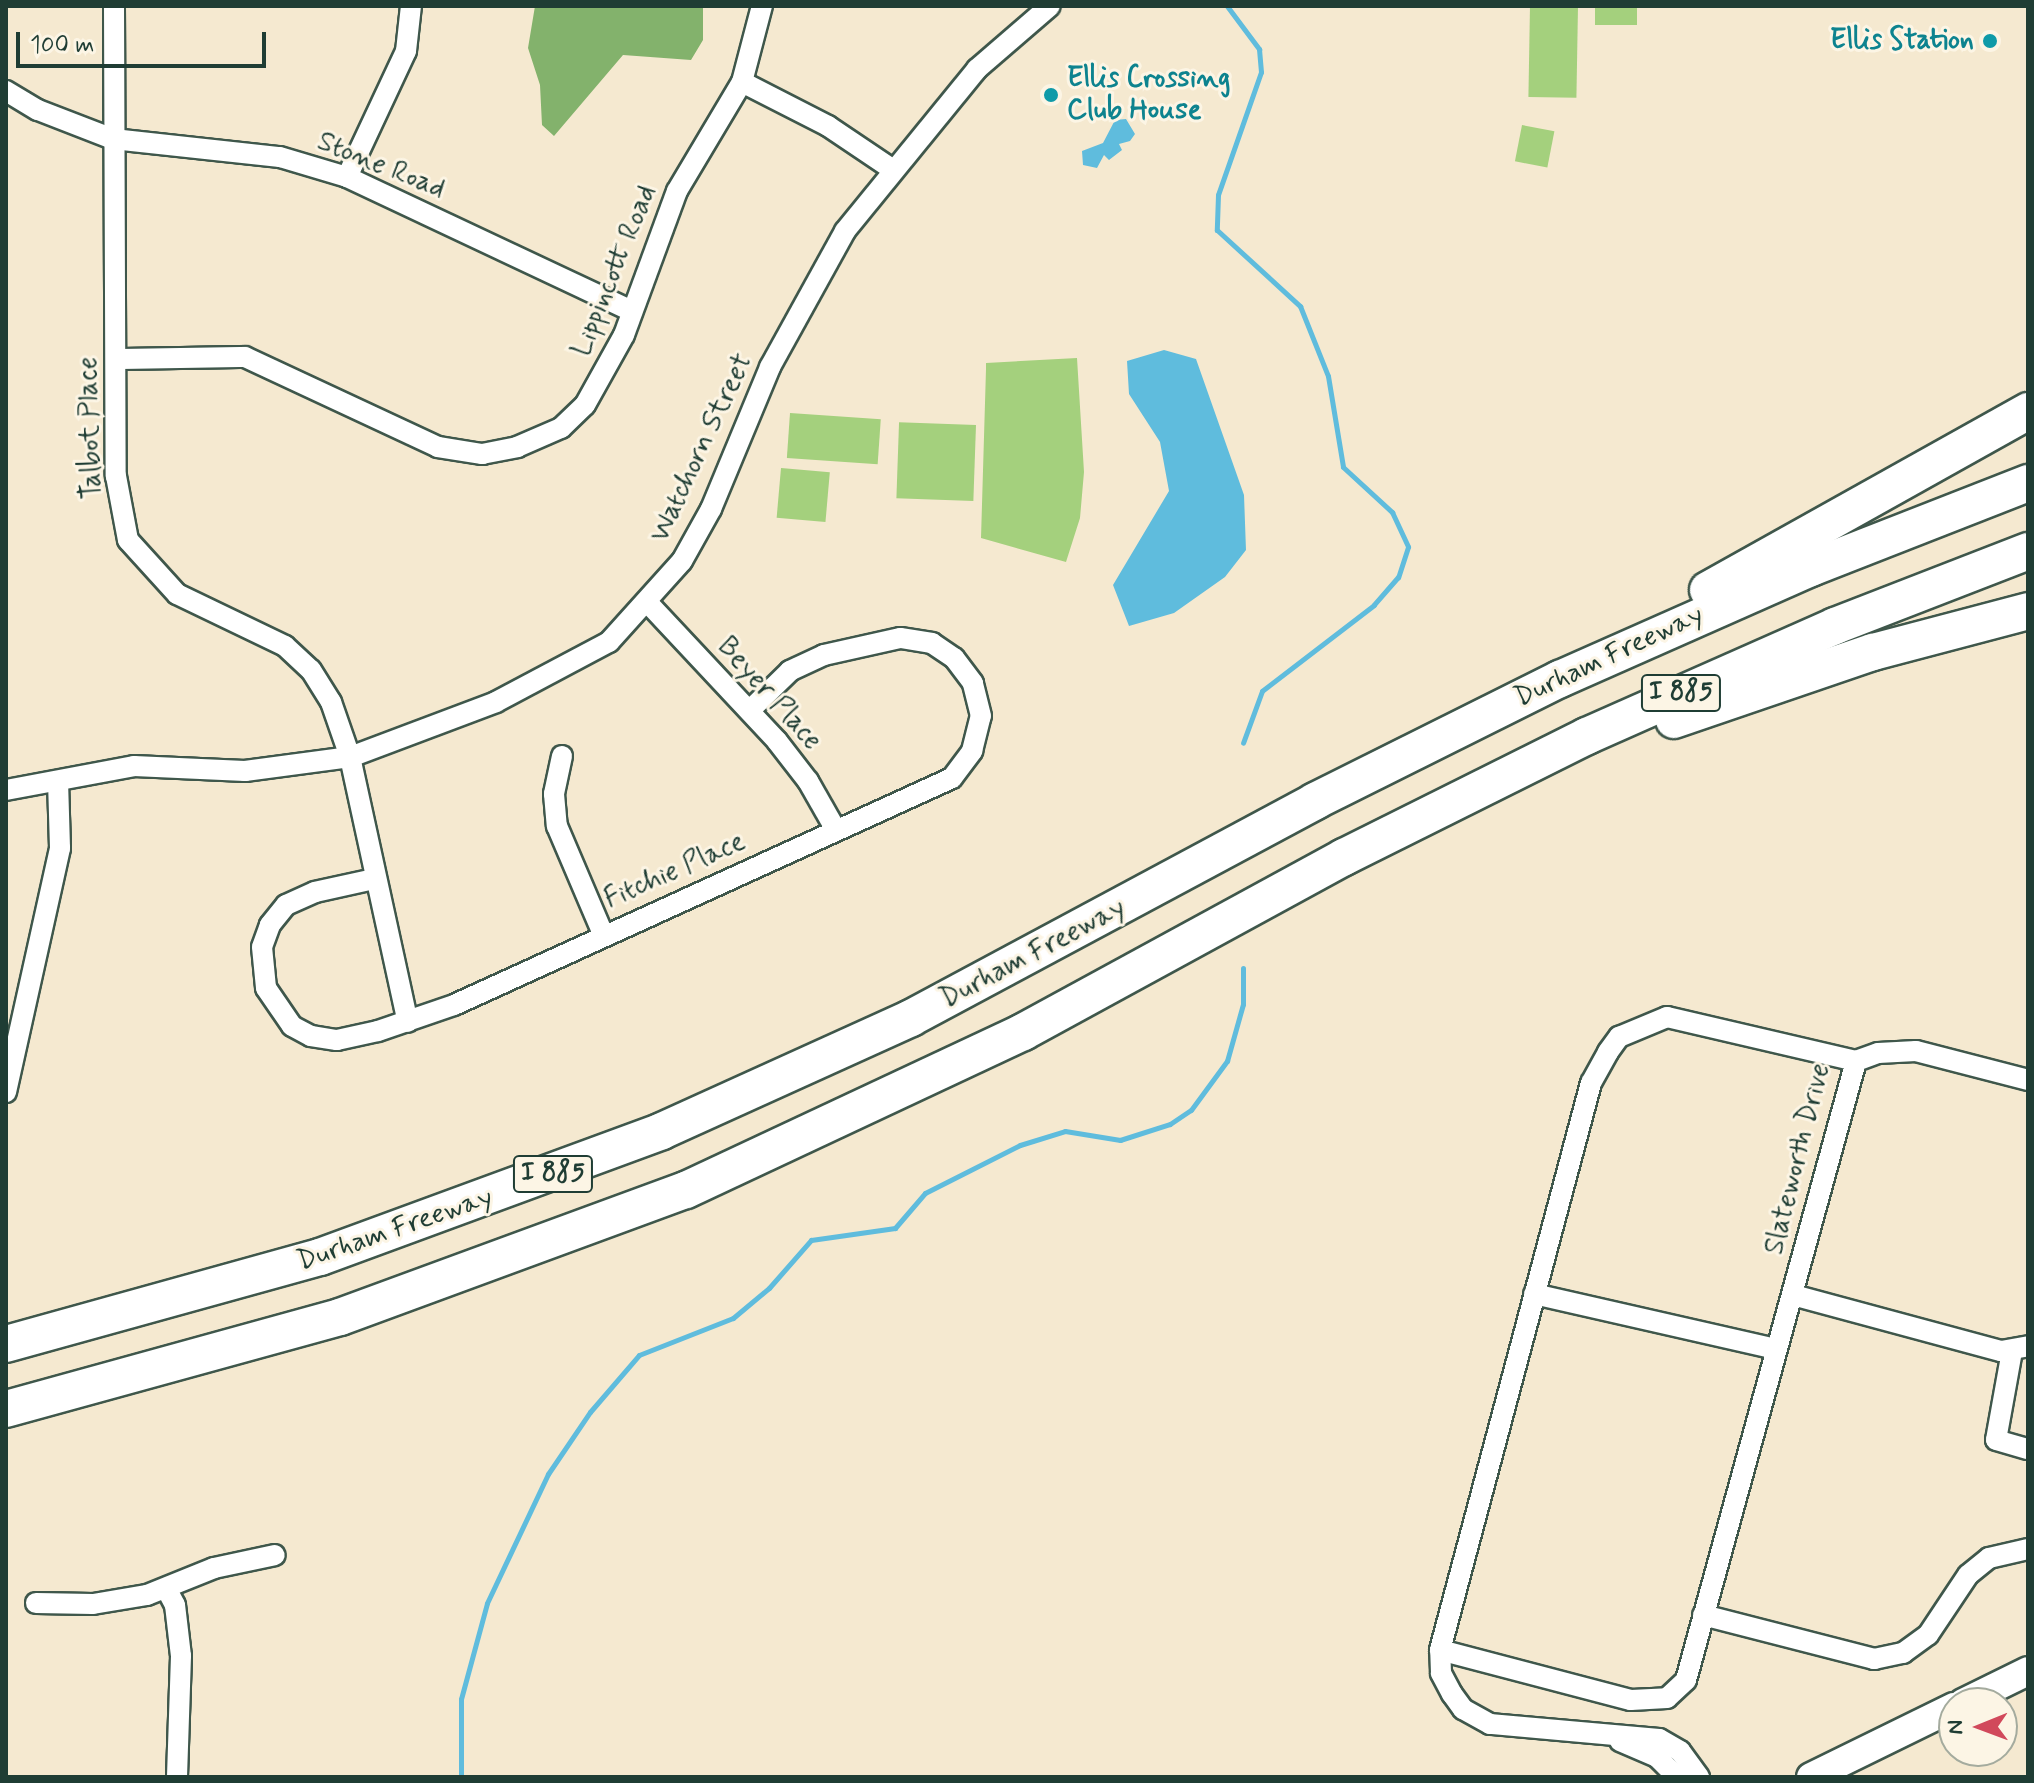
<!DOCTYPE html>
<html>
<head>
<meta charset="utf-8">
<style>
  body { margin:0 }
  #map { position:relative; width:2034px; height:1783px; overflow:hidden; background:#f5e9d0; font-family:Mynerve,sans-serif }
  div>[style] { position:absolute }
  .green>* { inset:0; background:#a4d07d; transform-origin:0 0 }
  .forest>* { inset:0; background:#83b26c }
  .water>* { inset:0; background:#5fbcdd }
  .stream>* { height:5px; margin:-2.5px; padding:0 2.5px; transform-origin:2.5px; border-radius:2.5px; background:#5fbcdd }
  .roads { filter:drop-shadow(2px 0 #3f574b) drop-shadow(-2px 0 #3f574b) drop-shadow(0 2px #3f574b) drop-shadow(0 -2px #3f574b) }
  .minor>* { height:20px; margin:-10px; padding:0 10px; transform-origin:10px; border-radius:10px; background:#fff }
  .secondary>* { height:28px; margin:-14px; padding:0 14px; transform-origin:14px; border-radius:14px; background:#fff }
  .motorway>* { height:36px; margin:-18px; padding:0 18px; transform-origin:18px; border-radius:18px; background:#fff }
  .dots>* { width:22px; height:22px; translate:-50% -50%; box-sizing:border-box; border:4px solid #fcf5e5; border-radius:50% }
  span { translate:-50% -50%; white-space:nowrap; text-align:center; line-height:1.15; -webkit-text-stroke:6px #fcf5e5; paint-order:stroke }
  .shield-label span { padding:2px 6px; background:#fcf5e5; border:2px solid; border-radius:6px; -webkit-text-stroke-width:0 }
  .shield-label { font-size:26px; color:#1f3d34; font-weight:700 }
  .culture-label { font-size:28px; color:#0d838f; font-weight:700 }
  .right { translate:-100% -50%; text-align:right }
  .left { translate:0 -50%; text-align:left }
  .street-label { font-size:28px; color:#1f3d34 }
  .frame { position:absolute; inset:0; border:8px solid #1f3d34; pointer-events:none }
  .north { position:absolute; left:1938px; top:1687px; width:80px; height:80px; box-sizing:border-box; background:#fcf5e5; border:2px solid #a4ab9e; border-radius:50%; rotate:269deg; font-size:22px; font-weight:700; line-height:32px; text-align:center; color:#1f3d34 }
  .north::after { content:''; display:block; margin:auto; width:28px; height:36px; background:#d1495b; clip-path:polygon(50% 0,100% 100%,50% 72%,0 100%) }
  .scale { position:absolute; left:16px; top:32px; width:250px; height:36px; box-sizing:border-box; border:4px solid #1f3d34; border-top:0; padding-left:10px; font-size:24px; line-height:28px; white-space:nowrap; color:#1f3d34; -webkit-text-stroke:6px #fcf5e5; paint-order:stroke }
</style>
</head>
<body>
<div id="map">
  <div class="green">
    <div style="left:1530px;top:6px;width:48px;height:91px;rotate:1deg"></div>
    <div style="left:1595px;top:6px;width:42px;height:19px"></div>
    <div style="left:1522px;top:125px;width:33px;height:37px;rotate:11deg"></div>
    <div style="clip-path:polygon(1077px 358px,1084px 472px,1080px 518px,1066px 562px,981px 538px,986px 369px,986px 363px)"></div>
    <div style="left:790px;top:413px;width:91px;height:45px;rotate:4deg"></div>
    <div style="left:976px;top:425px;width:76px;height:77px;rotate:92deg"></div>
    <div style="left:781px;top:468px;width:49px;height:50px;rotate:5deg"></div>
  </div>
  <div class="forest">
    <div style="clip-path:polygon(535px 6px,703px 6px,703px 40px,691px 60px,623px 55px,554px 136px,542px 125px,540px 85px,528px 48px)"></div>
  </div>
  <div class="water">
    <div style="clip-path:polygon(1126px 119px,1135px 134px,1130px 141px,1119px 144px,1122px 150px,1109px 160px,1104px 155px,1097px 168px,1083px 165px,1082px 151px,1103px 143px,1115px 120px)"></div>
    <div style="clip-path:polygon(1164px 350px,1196px 359px,1244px 495px,1246px 550px,1225px 577px,1174px 613px,1129px 626px,1113px 585px,1169px 491px,1160px 442px,1129px 394px,1127px 361px)"></div>
  </div>
  <div class="stream">
    <div style="left:1227px;top:6px;width:54px;rotate:53.3deg"></div>
    <div style="left:1259px;top:49px;width:23px;rotate:85deg"></div>
    <div style="left:1261px;top:72px;width:130px;rotate:109.3deg"></div>
    <div style="left:1218px;top:195px;width:35px;rotate:92deg"></div>
    <div style="left:1217px;top:230px;width:113px;rotate:42.5deg"></div>
    <div style="left:1300px;top:306px;width:75px;rotate:68.2deg"></div>
    <div style="left:1328px;top:376px;width:92px;rotate:80.6deg"></div>
    <div style="left:1343px;top:467px;width:67px;rotate:42.6deg"></div>
    <div style="left:1392px;top:512px;width:38px;rotate:65deg"></div>
    <div style="left:1408px;top:547px;width:32px;rotate:108deg"></div>
    <div style="left:1398px;top:577px;width:37px;rotate:131deg"></div>
    <div style="left:1374px;top:605px;width:141px;rotate:142.5deg"></div>
    <div style="left:1262px;top:691px;width:55px;rotate:110.1deg"></div>
    <div style="left:461px;top:1777px;width:78px;rotate:-90deg"></div>
    <div style="left:461px;top:1699px;width:99px;rotate:-74.8deg"></div>
    <div style="left:487px;top:1603px;width:143px;rotate:-64.7deg"></div>
    <div style="left:548px;top:1474px;width:75px;rotate:-55.9deg"></div>
    <div style="left:590px;top:1412px;width:75px;rotate:-49.3deg"></div>
    <div style="left:639px;top:1355px;width:101px;rotate:-21.5deg"></div>
    <div style="left:733px;top:1318px;width:47px;rotate:-39.8deg"></div>
    <div style="left:769px;top:1288px;width:64px;rotate:-48.8deg"></div>
    <div style="left:811px;top:1240px;width:85px;rotate:-8.1deg"></div>
    <div style="left:895px;top:1228px;width:46px;rotate:-49.4deg"></div>
    <div style="left:925px;top:1193px;width:106px;rotate:-26.8deg"></div>
    <div style="left:1020px;top:1145px;width:47px;rotate:-17.3deg"></div>
    <div style="left:1065px;top:1131px;width:56px;rotate:9.3deg"></div>
    <div style="left:1120px;top:1140px;width:52px;rotate:-17.7deg"></div>
    <div style="left:1170px;top:1124px;width:25px;rotate:-34deg"></div>
    <div style="left:1191px;top:1110px;width:61px;rotate:-53.7deg"></div>
    <div style="left:1227px;top:1061px;width:59px;rotate:-74.3deg"></div>
    <div style="left:1243px;top:1004px;width:36px;rotate:-90deg"></div>
  </div>
  <div class="roads">
    <div class="minor">
      <div style="left:114px;top:6px;width:470px;rotate:89.8deg"></div>
      <div style="left:116px;top:476px;width:65px;rotate:79.4deg"></div>
      <div style="left:128px;top:540px;width:73px;rotate:47.8deg"></div>
      <div style="left:177px;top:594px;width:120px;rotate:25.7deg"></div>
      <div style="left:285px;top:646px;width:35px;rotate:43deg"></div>
      <div style="left:311px;top:670px;width:38px;rotate:58deg"></div>
      <div style="left:331px;top:702px;width:58px;rotate:70.9deg"></div>
      <div style="left:350px;top:757px;width:271px;rotate:77.7deg"></div>
      <div style="left:742px;top:82px;width:97px;rotate:27.1deg"></div>
      <div style="left:828px;top:126px;width:77px;rotate:33.9deg"></div>
      <div style="left:6px;top:91px;width:37px;rotate:31deg"></div>
      <div style="left:38px;top:110px;width:80px;rotate:21.1deg"></div>
      <div style="left:113px;top:139px;width:168px;rotate:6.2deg"></div>
      <div style="left:280px;top:157px;width:70px;rotate:16.6deg"></div>
      <div style="left:347px;top:177px;width:315px;rotate:25.2deg"></div>
      <div style="left:347px;top:177px;width:139px;rotate:-64.9deg"></div>
      <div style="left:406px;top:51px;width:45px;rotate:-83.7deg"></div>
      <div style="left:116px;top:359px;width:129px;rotate:-0.9deg"></div>
      <div style="left:245px;top:357px;width:213px;rotate:25deg"></div>
      <div style="left:438px;top:447px;width:45px;rotate:9deg"></div>
      <div style="left:482px;top:454px;width:36px;rotate:-11deg"></div>
      <div style="left:517px;top:447px;width:48px;rotate:-23.4deg"></div>
      <div style="left:561px;top:428px;width:33px;rotate:-44deg"></div>
      <div style="left:585px;top:405px;width:80px;rotate:-60.9deg"></div>
      <div style="left:624px;top:335px;width:153px;rotate:-69.8deg"></div>
      <div style="left:677px;top:191px;width:127px;rotate:-59.2deg"></div>
      <div style="left:742px;top:82px;width:79px;rotate:-75.3deg"></div>
      <div style="left:648px;top:603px;width:189px;rotate:46.9deg"></div>
      <div style="left:777px;top:741px;width:51px;rotate:52.2deg"></div>
      <div style="left:808px;top:781px;width:56px;rotate:60.3deg"></div>
      <div style="left:562px;top:756px;width:39px;rotate:102deg"></div>
      <div style="left:554px;top:794px;width:32px;rotate:85deg"></div>
      <div style="left:557px;top:826px;width:117px;rotate:66.9deg"></div>
      <div style="left:6px;top:790px;width:130px;rotate:-10.6deg"></div>
      <div style="left:134px;top:766px;width:111px;rotate:2.6deg"></div>
      <div style="left:245px;top:771px;width:106px;rotate:-7.6deg"></div>
      <div style="left:350px;top:757px;width:156px;rotate:-20.6deg"></div>
      <div style="left:496px;top:702px;width:128px;rotate:-28deg"></div>
      <div style="left:609px;top:642px;width:109px;rotate:-48deg"></div>
      <div style="left:682px;top:561px;width:60px;rotate:-60.9deg"></div>
      <div style="left:711px;top:509px;width:154px;rotate:-67.4deg"></div>
      <div style="left:770px;top:367px;width:155px;rotate:-61.1deg"></div>
      <div style="left:845px;top:231px;width:209px;rotate:-50.8deg"></div>
      <div style="left:977px;top:69px;width:96px;rotate:-40.8deg"></div>
      <div style="left:374px;top:879px;width:60px;rotate:167.6deg"></div>
      <div style="left:315px;top:892px;width:32px;rotate:156deg"></div>
      <div style="left:286px;top:905px;width:26px;rotate:129deg"></div>
      <div style="left:270px;top:925px;width:23px;rotate:110deg"></div>
      <div style="left:262px;top:947px;width:41px;rotate:84.4deg"></div>
      <div style="left:266px;top:988px;width:46px;rotate:55.6deg"></div>
      <div style="left:292px;top:1026px;width:21px;rotate:28deg"></div>
      <div style="left:311px;top:1036px;width:26px;rotate:9deg"></div>
      <div style="left:337px;top:1040px;width:42px;rotate:-12.4deg"></div>
      <div style="left:378px;top:1031px;width:80px;rotate:-18.9deg"></div>
      <div style="left:454px;top:1005px;width:547px;rotate:-24.5deg"></div>
      <div style="left:952px;top:778px;width:34px;rotate:-53deg"></div>
      <div style="left:972px;top:751px;width:36px;rotate:-76deg"></div>
      <div style="left:981px;top:716px;width:34px;rotate:-104deg"></div>
      <div style="left:973px;top:683px;width:31px;rotate:-127deg"></div>
      <div style="left:954px;top:658px;width:27px;rotate:-146deg"></div>
      <div style="left:932px;top:643px;width:32px;rotate:-171deg"></div>
      <div style="left:900px;top:638px;width:78px;rotate:167.4deg"></div>
      <div style="left:824px;top:655px;width:38px;rotate:155deg"></div>
      <div style="left:790px;top:671px;width:56px;rotate:135.7deg"></div>
      <div style="left:1856px;top:1061px;width:23px;rotate:-20deg"></div>
      <div style="left:1878px;top:1053px;width:38px;rotate:-3deg"></div>
      <div style="left:1916px;top:1051px;width:116px;rotate:14.5deg"></div>
      <div style="left:6px;top:1092px;width:250px;rotate:-77.5deg"></div>
      <div style="left:60px;top:848px;width:67px;rotate:-91.7deg"></div>
      <div style="left:1534px;top:1294px;width:248px;rotate:12.8deg"></div>
      <div style="left:1793px;top:1295px;width:215px;rotate:15.1deg"></div>
      <div style="left:2001px;top:1351px;width:27px;rotate:-10deg"></div>
      <div style="left:2012px;top:1351px;width:90px;rotate:100.2deg"></div>
      <div style="left:1996px;top:1440px;width:33px;rotate:16deg"></div>
      <div style="left:167px;top:1590px;width:17px;rotate:62deg"></div>
      <div style="left:175px;top:1605px;width:51px;rotate:83.3deg"></div>
      <div style="left:181px;top:1656px;width:121px;rotate:91.9deg"></div>
      <div style="left:36px;top:1603px;width:57px;rotate:1deg"></div>
      <div style="left:93px;top:1604px;width:55px;rotate:-9.5deg"></div>
      <div style="left:147px;top:1595px;width:72px;rotate:-21.9deg"></div>
      <div style="left:214px;top:1568px;width:62px;rotate:-12deg"></div>
      <div style="left:1703px;top:1615px;width:177px;rotate:14.4deg"></div>
      <div style="left:1874px;top:1659px;width:30px;rotate:-12deg"></div>
      <div style="left:1903px;top:1653px;width:31px;rotate:-36deg"></div>
      <div style="left:1928px;top:1635px;width:72px;rotate:-56.3deg"></div>
      <div style="left:1968px;top:1575px;width:27px;rotate:-39deg"></div>
      <div style="left:1989px;top:1558px;width:40px;rotate:-13deg"></div>
      <div style="left:1440px;top:1650px;width:197px;rotate:14.7deg"></div>
      <div style="left:1631px;top:1700px;width:36px;rotate:-3deg"></div>
      <div style="left:1667px;top:1698px;width:26px;rotate:-43deg"></div>
      <div style="left:1686px;top:1680px;width:642px;rotate:-74.64deg"></div>
      <div style="left:1620px;top:1741px;width:40px;rotate:23.4deg"></div>
      <div style="left:1657px;top:1757px;width:28px;rotate:45deg"></div>
      <div style="left:1699px;top:1777px;width:32px;rotate:-126deg"></div>
      <div style="left:1680px;top:1751px;width:24px;rotate:-150deg"></div>
      <div style="left:1659px;top:1739px;width:170px;rotate:-174.9deg"></div>
      <div style="left:1490px;top:1724px;width:31px;rotate:-151deg"></div>
      <div style="left:1463px;top:1709px;width:19px;rotate:-126deg"></div>
      <div style="left:1452px;top:1694px;width:24px;rotate:-118deg"></div>
      <div style="left:1441px;top:1673px;width:23px;rotate:-92deg"></div>
      <div style="left:1440px;top:1650px;width:587px;rotate:-75.09deg"></div>
      <div style="left:1591px;top:1083px;width:35px;rotate:-61deg"></div>
      <div style="left:1608px;top:1052px;width:19px;rotate:-54deg"></div>
      <div style="left:1619px;top:1037px;width:52px;rotate:-22.6deg"></div>
      <div style="left:1667px;top:1017px;width:194px;rotate:13.1deg"></div>
    </div>
    <div class="secondary">
      <div style="left:1963px;top:1703px;width:72px;rotate:-26.2deg"></div>
      <div style="left:1811px;top:1777px;width:159px;rotate:-26.1deg"></div>
    </div>
    <div class="motorway">
      <div style="left:1708px;top:590px;width:367px;rotate:-29.2deg"></div>
      <div style="left:1674px;top:720px;width:210px;rotate:-18.9deg"></div>
      <div style="left:1873px;top:652px;width:160px;rotate:-14.8deg"></div>
      <div style="left:6px;top:1344px;width:326px;rotate:-15.5deg"></div>
      <div style="left:320px;top:1257px;width:364px;rotate:-20.2deg"></div>
      <div style="left:662px;top:1131px;width:273px;rotate:-24.4deg"></div>
      <div style="left:911px;top:1018px;width:459px;rotate:-28.2deg"></div>
      <div style="left:1315px;top:801px;width:274px;rotate:-26.5deg"></div>
      <div style="left:1560px;top:679px;width:274px;rotate:-23.9deg"></div>
      <div style="left:1811px;top:568px;width:233px;rotate:-21.4deg"></div>
      <div style="left:6px;top:1409px;width:346px;rotate:-15.4deg"></div>
      <div style="left:340px;top:1317px;width:369px;rotate:-20.2deg"></div>
      <div style="left:686px;top:1190px;width:372px;rotate:-25.1deg"></div>
      <div style="left:1023px;top:1032px;width:366px;rotate:-28.6deg"></div>
      <div style="left:1344px;top:857px;width:271px;rotate:-26.5deg"></div>
      <div style="left:1587px;top:736px;width:271px;rotate:-23.9deg"></div>
      <div style="left:1835px;top:626px;width:207px;rotate:-21.2deg"></div>
    </div>
  </div>
  <div class="dots">
    <div style="left:1990px;top:41px;background:#0f9aa8"></div>
    <div style="left:1051px;top:95px;background:#0f9aa8"></div>
  </div>
  <div class="shield-label">
    <span style="left:1681px;top:693px">I 885</span>
    <span style="left:553px;top:1174px">I 885</span>
  </div>
  <div class="culture-label">
    <span class="right" style="left:1974px;top:41px">Ellis Station</span>
    <span class="left" style="left:1067px;top:95px">Ellis Crossing<br>Club House</span>
  </div>
  <div class="street-label">
    <span style="left:381px;top:166px;rotate:22deg">Stone Road</span>
    <span style="left:615px;top:271px;rotate:-68deg">Lippincott Road</span>
    <span style="left:91px;top:428px;rotate:-92deg">Talbot Place</span>
    <span style="left:702px;top:448px;rotate:-65deg">Watchorn Street</span>
    <span style="left:1609px;top:657px;rotate:-25deg">Durham Freeway</span>
    <span style="left:769px;top:694px;rotate:48deg">Beyer Place</span>
    <span style="left:675px;top:871px;rotate:-24deg">Fitchie Place</span>
    <span style="left:1033px;top:954px;rotate:-28deg">Durham Freeway</span>
    <span style="left:1798px;top:1159px;rotate:-76deg">Slateworth Drive</span>
    <span style="left:395px;top:1230px;rotate:-19deg">Durham Freeway</span>
  </div>
  <div class="frame"></div>
  <div class="north">N</div>
  <div class="scale">100 m</div>
</div>
</body>
</html>
